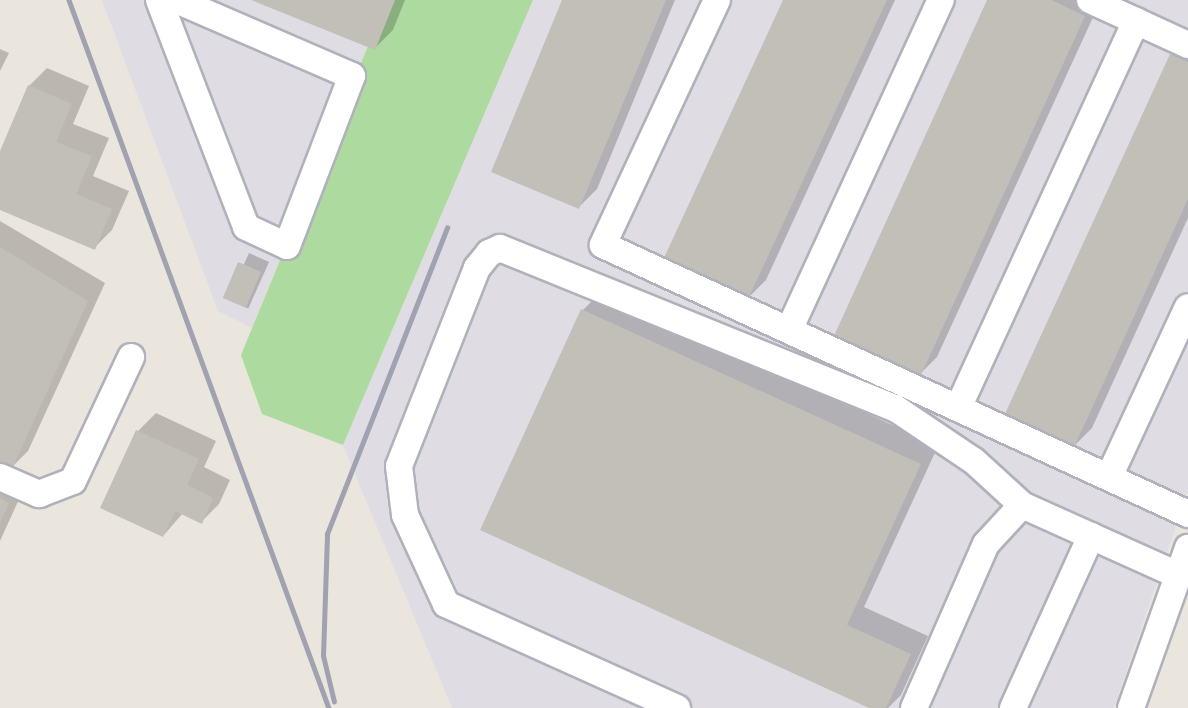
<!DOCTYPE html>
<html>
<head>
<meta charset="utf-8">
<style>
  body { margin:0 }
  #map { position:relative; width:1188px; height:708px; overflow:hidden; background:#eae5dd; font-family:Montserrat,sans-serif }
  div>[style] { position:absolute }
  .industrial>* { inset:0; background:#dfdde3 }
  .green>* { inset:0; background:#addb9f }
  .shadow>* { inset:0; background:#0003; transform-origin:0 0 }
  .building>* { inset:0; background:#c2bfb9; transform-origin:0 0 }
  .roads { filter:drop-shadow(2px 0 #b0b1bb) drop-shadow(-2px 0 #b0b1bb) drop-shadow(0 2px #b0b1bb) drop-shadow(0 -2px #b0b1bb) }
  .minor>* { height:26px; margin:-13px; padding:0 13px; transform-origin:13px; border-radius:13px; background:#fff }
  .rail>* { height:4.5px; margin:-2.25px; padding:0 2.25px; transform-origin:2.25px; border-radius:2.25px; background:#a0a1b1 }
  span { translate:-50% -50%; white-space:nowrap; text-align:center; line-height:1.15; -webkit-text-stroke:4.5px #fff; paint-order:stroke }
</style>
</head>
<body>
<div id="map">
  <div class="industrial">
    <div style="clip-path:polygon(102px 0,387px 0,252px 328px,218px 311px)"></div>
    <div style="clip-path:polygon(533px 0,1188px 0,1188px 491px,1114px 708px,452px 708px,343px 445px)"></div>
  </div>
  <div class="green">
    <div style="clip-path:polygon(387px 0,533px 0,343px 445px,262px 414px,241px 355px)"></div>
  </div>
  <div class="shadow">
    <div style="clip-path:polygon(255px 0,405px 0,393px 30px,375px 48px)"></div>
    <div style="clip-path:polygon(564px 0,675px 0,597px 189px,579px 207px)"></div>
    <div style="clip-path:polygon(784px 0,895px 0,766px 280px,748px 298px)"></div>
    <div style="clip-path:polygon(989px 0,1101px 0,937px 357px,919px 375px)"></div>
    <div style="clip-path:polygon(1188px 38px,1188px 218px,1092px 428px,1074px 446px,1171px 55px)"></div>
    <div style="clip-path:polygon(0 49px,9px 53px,0 71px)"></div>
    <div style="clip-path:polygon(47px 68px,89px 86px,73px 124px,109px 138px,93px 176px,129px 191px,112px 230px,94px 248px,0 209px,0 155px,29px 86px)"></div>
    <div style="clip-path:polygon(0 221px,105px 283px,28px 451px,10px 469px,0 464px)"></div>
    <div style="left:249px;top:253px;width:22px;height:51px;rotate:24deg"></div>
    <div style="clip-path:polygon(601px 292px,938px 446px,864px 607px,928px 636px,901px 695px,888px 708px,873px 708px,583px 310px)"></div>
    <div style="clip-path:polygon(156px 413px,216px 441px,204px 467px,230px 480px,219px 504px,201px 522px,183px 513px,163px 536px,138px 431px)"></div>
    <div style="clip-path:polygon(0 473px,26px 484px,0 541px)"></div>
  </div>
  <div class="building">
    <div style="clip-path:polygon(251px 0,395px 0,375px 50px)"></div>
    <div style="clip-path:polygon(562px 0,666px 0,579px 209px,491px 172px)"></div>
    <div style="clip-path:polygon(783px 0,887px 0,748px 299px,663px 260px)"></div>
    <div style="clip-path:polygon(987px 0,1051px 0,1085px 16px,920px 377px,833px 338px)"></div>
    <div style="clip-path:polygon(1170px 54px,1188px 62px,1188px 199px,1074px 447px,1004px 416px)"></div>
    <div style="clip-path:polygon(28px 85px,72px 104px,56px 142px,92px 156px,76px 194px,112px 209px,95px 250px,0 210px,0 151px)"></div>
    <div style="clip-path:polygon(0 247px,88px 301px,11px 471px,0 466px)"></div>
    <div style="left:238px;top:262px;width:25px;height:39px;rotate:23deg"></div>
    <div style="clip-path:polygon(581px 309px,921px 464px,847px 625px,911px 654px,886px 708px,869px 708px,480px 530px)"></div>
    <div style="clip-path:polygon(136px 430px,199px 459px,187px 485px,213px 498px,202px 524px,175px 511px,163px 537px,100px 508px)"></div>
    <div style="clip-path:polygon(0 498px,9px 503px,0 523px)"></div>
  </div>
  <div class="roads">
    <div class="minor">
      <div style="left:159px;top:0;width:243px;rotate:69deg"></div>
      <div style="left:246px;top:227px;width:45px;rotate:24.9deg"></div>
      <div style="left:287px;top:246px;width:182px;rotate:-69.1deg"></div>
      <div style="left:352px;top:76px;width:192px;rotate:-156.6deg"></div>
      <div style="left:717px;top:0;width:270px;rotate:115deg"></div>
      <div style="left:603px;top:245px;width:644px;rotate:24.69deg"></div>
      <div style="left:1090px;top:0;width:108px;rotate:24.7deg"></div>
      <div style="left:789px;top:330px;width:363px;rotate:-65.3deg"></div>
      <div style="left:958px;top:408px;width:426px;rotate:-65.3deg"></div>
      <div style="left:0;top:477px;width:43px;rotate:23.6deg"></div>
      <div style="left:39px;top:494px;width:36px;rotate:-21deg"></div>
      <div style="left:73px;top:481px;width:137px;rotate:-64.9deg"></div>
      <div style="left:1109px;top:477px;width:187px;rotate:-65.1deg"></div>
      <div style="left:677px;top:708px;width:253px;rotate:-155.8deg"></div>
      <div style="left:446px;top:604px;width:98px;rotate:-114.7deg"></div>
      <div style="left:405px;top:515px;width:49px;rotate:-97deg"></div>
      <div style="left:399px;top:466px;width:213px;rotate:-68.5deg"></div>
      <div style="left:477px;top:268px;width:19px;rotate:-51deg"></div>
      <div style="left:489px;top:253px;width:12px;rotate:-24deg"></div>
      <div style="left:500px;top:248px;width:426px;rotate:22.1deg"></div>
      <div style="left:895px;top:408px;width:95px;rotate:33.9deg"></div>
      <div style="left:974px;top:461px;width:65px;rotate:42.5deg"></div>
      <div style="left:914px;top:708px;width:179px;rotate:-66.3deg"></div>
      <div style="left:986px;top:544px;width:53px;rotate:-47.3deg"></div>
      <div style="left:1022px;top:505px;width:171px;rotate:24.2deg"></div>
      <div style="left:1013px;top:708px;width:189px;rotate:-65.6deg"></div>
      <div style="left:1131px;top:708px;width:170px;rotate:-70.4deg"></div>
    </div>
  </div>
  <div class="rail">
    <div style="left:69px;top:0;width:754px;rotate:69.84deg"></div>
    <div style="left:334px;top:702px;width:47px;rotate:-103.4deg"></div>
    <div style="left:323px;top:656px;width:122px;rotate:-88.1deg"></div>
    <div style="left:327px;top:534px;width:329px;rotate:-68.6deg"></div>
  </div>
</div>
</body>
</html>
